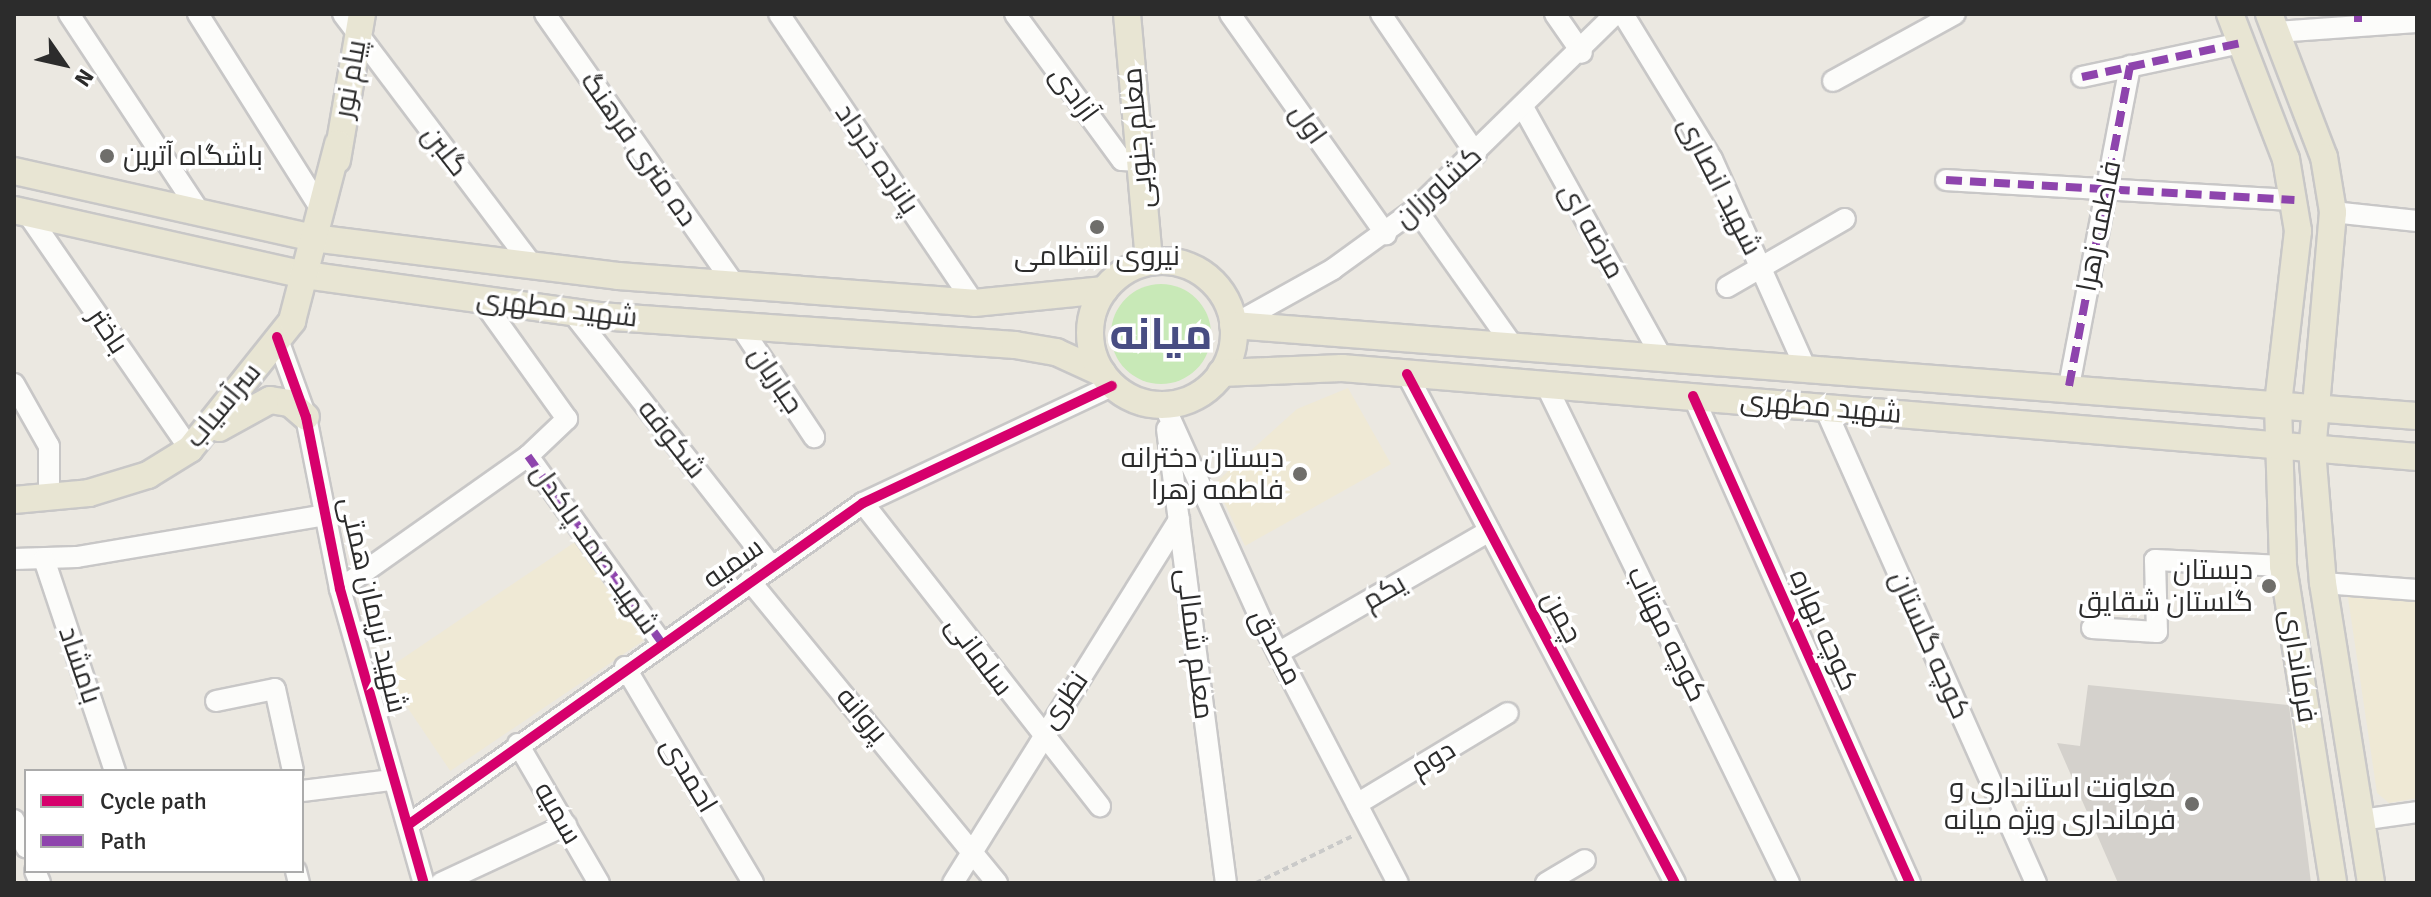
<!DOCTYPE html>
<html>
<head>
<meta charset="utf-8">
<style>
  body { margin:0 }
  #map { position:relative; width:2431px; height:897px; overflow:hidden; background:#ebe8e1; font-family:Signika,Cairo,sans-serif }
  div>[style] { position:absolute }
  .education>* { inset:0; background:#efe9d5; transform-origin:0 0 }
  .green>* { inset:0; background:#c8e9b7 }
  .round { border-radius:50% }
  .building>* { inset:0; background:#d4d1cc }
  .path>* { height:4px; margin-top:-2px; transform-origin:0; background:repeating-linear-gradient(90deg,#cacac9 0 6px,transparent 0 10px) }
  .roads { filter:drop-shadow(2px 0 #c8c7c7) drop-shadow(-2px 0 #c8c7c7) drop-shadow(0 2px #c8c7c7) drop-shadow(0 -2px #c8c7c7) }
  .minor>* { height:20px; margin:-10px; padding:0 10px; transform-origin:10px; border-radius:10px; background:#fcfcfa }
  .major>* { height:26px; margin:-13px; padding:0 13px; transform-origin:13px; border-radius:13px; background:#e8e5d3 }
  .major>.ring { margin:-13px; padding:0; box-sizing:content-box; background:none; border:26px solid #e8e5d3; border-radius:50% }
  .quiet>* { height:8px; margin-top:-4px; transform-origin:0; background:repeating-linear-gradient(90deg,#8e44ad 0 16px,transparent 0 24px) }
  .cycleway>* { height:10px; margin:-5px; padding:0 5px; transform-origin:5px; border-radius:5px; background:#d6006c }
  .dots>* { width:22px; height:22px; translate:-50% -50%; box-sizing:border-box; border:4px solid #fff; border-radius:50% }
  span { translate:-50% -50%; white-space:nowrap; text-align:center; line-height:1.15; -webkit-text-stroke:7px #fff; paint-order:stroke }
  .street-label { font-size:28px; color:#2c2c2c }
  .poi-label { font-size:28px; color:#2c2c2c }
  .left { translate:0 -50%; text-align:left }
  .right { translate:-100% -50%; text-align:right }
  .town-label { font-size:44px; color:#484d82; font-weight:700 }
  .frame { position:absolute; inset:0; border:16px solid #2c2c2c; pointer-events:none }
  .legend { position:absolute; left:24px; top:769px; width:280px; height:104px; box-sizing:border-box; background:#fff; border:2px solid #ababab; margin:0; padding:10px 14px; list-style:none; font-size:24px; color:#2c2c2c }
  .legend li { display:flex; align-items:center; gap:16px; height:40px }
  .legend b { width:40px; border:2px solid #ababab }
  .north { position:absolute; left:24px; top:24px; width:80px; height:80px; -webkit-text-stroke:6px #fff; paint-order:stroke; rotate:124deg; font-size:22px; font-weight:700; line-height:32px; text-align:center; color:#2c2c2c }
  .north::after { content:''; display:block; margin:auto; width:28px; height:36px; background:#2c2c2c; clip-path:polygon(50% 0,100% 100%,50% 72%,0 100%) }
</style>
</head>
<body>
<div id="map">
  <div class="education">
    <div style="clip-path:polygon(1348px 388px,1391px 464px,1245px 546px,1215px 483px,1297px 409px)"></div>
    <div style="left:578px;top:540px;width:120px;height:235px;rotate:56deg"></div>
    <div style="clip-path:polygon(2347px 591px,2417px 596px,2417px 798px,2389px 803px,2377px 793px)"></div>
  </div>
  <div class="green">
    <div class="round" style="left:1111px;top:284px;width:100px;height:100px"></div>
  </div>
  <div class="building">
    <div style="clip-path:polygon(2088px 685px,2289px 705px,2311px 883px,2118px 883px,2057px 743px,2080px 746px)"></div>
  </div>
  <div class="path">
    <div style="left:1256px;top:883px;width:108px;rotate:-25.9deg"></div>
  </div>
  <div class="roads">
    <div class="minor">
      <div style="left:69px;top:14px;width:240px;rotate:56.6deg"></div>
      <div style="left:198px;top:14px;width:223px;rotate:57.8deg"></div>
      <div style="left:343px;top:14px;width:316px;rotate:53deg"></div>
      <div style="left:545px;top:14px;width:330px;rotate:55deg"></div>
      <div style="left:779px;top:14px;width:349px;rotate:56deg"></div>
      <div style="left:1015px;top:14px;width:181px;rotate:53.8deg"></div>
      <div style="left:1122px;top:160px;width:18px;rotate:3deg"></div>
      <div style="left:1230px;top:14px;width:270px;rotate:54.7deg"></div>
      <div style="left:1381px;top:14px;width:169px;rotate:55.8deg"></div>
      <div style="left:1555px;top:14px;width:47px;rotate:55.3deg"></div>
      <div style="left:1623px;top:14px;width:170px;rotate:58.5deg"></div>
      <div style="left:1712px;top:159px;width:226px;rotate:65.9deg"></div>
      <div style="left:2276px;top:32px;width:141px;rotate:-4.1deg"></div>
      <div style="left:2082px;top:77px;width:163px;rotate:-12.1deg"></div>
      <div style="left:1833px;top:81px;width:139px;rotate:-28.8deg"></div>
      <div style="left:1523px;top:107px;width:285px;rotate:61deg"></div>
      <div style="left:1946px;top:180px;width:349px;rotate:3.3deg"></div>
      <div style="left:1416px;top:209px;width:168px;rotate:54.7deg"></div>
      <div style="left:2333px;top:212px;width:84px;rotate:6.1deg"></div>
      <div style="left:27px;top:213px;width:287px;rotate:55.4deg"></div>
      <div style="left:1727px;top:287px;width:136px;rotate:-30deg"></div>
      <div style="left:572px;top:312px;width:323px;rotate:51.9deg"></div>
      <div style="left:739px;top:324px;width:136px;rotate:56.4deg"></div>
      <div style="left:1233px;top:325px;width:115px;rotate:-29.2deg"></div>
      <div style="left:1333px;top:269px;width:102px;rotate:-35.9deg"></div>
      <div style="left:1416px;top:209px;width:279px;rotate:-44.4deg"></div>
      <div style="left:277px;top:337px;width:85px;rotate:70.1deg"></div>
      <div style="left:306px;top:417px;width:175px;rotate:78.8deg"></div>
      <div style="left:340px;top:589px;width:306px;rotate:74.1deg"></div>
      <div style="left:1407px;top:374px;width:575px;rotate:62.23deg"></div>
      <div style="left:14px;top:384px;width:71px;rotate:60.6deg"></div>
      <div style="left:49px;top:446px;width:51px;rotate:90deg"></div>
      <div style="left:1546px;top:385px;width:554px;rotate:63.99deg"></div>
      <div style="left:2069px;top:386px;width:326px;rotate:-79.2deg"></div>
      <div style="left:1693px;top:396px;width:533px;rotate:65.98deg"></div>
      <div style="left:1164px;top:405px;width:238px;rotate:65.7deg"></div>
      <div style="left:1262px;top:622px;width:294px;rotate:62.5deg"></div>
      <div style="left:1824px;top:406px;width:522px;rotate:66.04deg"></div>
      <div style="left:1167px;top:429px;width:458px;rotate:82.6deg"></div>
      <div style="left:528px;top:456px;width:229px;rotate:54.4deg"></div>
      <div style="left:863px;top:503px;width:385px;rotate:52deg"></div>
      <div style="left:14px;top:559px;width:63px;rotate:-1.8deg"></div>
      <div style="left:77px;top:557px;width:253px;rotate:-9.6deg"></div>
      <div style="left:44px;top:559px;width:224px;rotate:71.5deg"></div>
      <div style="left:750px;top:581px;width:390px;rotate:50.7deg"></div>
      <div style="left:2323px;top:583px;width:94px;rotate:4.3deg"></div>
      <div style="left:340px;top:589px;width:230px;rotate:-35.3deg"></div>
      <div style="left:528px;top:456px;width:54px;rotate:-43.5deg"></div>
      <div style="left:567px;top:419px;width:148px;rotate:-125.6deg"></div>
      <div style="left:2092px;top:628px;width:65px;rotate:3.5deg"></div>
      <div style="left:2157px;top:632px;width:72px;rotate:-91.6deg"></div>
      <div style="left:2155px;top:560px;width:128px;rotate:2.7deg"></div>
      <div style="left:1278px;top:653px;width:244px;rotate:-30deg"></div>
      <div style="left:625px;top:667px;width:251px;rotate:59.3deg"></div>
      <div style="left:216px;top:701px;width:60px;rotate:-11.5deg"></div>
      <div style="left:275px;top:689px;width:84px;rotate:77.6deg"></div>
      <div style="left:518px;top:744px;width:161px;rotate:59.8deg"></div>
      <div style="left:302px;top:791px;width:91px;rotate:-7deg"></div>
      <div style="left:1357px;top:804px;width:176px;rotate:-31.1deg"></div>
      <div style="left:14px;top:820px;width:30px;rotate:66deg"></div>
      <div style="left:2361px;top:820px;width:57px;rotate:-8.1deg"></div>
      <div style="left:408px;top:825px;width:557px;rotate:-35.29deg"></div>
      <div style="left:863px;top:503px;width:275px;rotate:-25.2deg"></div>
      <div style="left:35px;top:871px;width:13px;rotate:67deg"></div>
      <div style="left:296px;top:871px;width:12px;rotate:76deg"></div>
      <div style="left:441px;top:883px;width:138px;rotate:-24.9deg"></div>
      <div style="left:953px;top:883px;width:428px;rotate:-58.1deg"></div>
      <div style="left:1546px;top:883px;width:45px;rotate:-30.5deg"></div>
    </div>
    <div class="major">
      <div style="left:1127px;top:14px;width:249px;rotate:84.9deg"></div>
      <div style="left:2230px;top:14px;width:155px;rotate:68.9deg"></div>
      <div style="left:2286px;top:159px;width:73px;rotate:80.5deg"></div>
      <div style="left:2298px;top:231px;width:175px;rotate:96.6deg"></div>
      <div style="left:2278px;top:405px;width:161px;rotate:88.2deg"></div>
      <div style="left:2283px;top:566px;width:321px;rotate:81deg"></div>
      <div style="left:2269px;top:14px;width:153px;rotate:69deg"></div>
      <div style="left:2324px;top:157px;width:56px;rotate:80.7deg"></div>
      <div style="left:2333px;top:212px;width:239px;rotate:95deg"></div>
      <div style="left:2312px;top:450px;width:133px;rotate:85.3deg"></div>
      <div style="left:2323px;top:583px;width:304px;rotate:80.9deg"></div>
      <div style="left:337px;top:160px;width:148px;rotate:-80.3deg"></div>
      <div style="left:14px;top:171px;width:306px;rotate:12.6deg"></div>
      <div style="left:313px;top:238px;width:307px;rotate:7.1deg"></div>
      <div style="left:618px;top:276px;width:357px;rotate:4.3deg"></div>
      <div style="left:974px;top:303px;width:131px;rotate:-5.7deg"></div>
      <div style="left:14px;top:210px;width:298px;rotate:12.6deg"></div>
      <div style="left:305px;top:275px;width:297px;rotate:7.9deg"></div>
      <div style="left:599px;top:316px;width:417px;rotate:4deg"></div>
      <div style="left:1015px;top:345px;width:42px;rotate:9.7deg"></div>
      <div style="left:1056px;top:352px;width:51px;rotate:24.5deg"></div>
      <div class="ring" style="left:1090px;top:261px;width:118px;height:118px"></div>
      <div style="left:1233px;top:325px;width:1187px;rotate:4.4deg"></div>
      <div style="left:1221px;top:373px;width:121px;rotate:-2.4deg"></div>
      <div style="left:1342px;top:368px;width:1079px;rotate:4.73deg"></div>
      <div style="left:219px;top:428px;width:58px;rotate:-28.8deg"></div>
      <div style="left:270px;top:400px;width:20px;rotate:9deg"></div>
      <div style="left:290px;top:403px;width:21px;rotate:41deg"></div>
      <div style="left:14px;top:500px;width:75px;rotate:-5.3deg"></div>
      <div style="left:89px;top:493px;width:62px;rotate:-17deg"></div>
      <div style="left:148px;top:475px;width:49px;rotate:-31.8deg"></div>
      <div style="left:190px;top:449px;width:164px;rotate:-51.4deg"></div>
      <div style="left:292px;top:321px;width:183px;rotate:-75.4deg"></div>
    </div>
  </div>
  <div class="quiet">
    <div style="left:2358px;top:14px;width:8px;rotate:90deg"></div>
    <div style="left:2082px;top:77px;width:163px;rotate:-12.1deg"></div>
    <div style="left:1946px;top:180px;width:349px;rotate:3.3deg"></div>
    <div style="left:2069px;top:386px;width:326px;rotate:-79.2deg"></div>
    <div style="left:528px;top:456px;width:229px;rotate:54.4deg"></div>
  </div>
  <div class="cycleway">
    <div style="left:277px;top:337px;width:85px;rotate:70.1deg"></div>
    <div style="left:306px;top:417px;width:175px;rotate:78.8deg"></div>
    <div style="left:340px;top:589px;width:306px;rotate:74.1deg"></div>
    <div style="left:1407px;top:374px;width:575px;rotate:62.23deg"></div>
    <div style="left:1693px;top:396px;width:533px;rotate:65.98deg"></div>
    <div style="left:408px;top:825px;width:557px;rotate:-35.29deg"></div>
    <div style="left:863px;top:503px;width:275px;rotate:-25.2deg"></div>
  </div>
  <div class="dots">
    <div style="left:107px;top:156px;background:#6f6e6b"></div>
    <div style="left:1097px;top:227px;background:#6f6e6b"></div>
    <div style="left:1300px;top:474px;background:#6f6e6b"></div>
    <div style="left:2269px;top:586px;background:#6f6e6b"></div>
    <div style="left:2192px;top:804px;background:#6f6e6b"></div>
  </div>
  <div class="street-label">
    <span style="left:350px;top:79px;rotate:-80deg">پیام نور</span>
    <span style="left:1074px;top:94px;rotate:54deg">آزادی</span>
    <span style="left:1308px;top:124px;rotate:55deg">اول</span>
    <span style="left:1138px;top:138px;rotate:-95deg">معلم جنوبی</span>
    <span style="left:639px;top:149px;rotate:55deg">ده متری فرهنگ</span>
    <span style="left:445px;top:151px;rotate:52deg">گلبن</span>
    <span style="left:877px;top:159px;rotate:56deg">پانزده خرداد</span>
    <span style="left:1720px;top:186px;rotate:63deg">شهید انصاری</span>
    <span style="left:1438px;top:187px;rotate:-42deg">کشاورزان</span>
    <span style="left:2099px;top:226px;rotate:-79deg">فاطمه زهرا</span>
    <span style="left:1592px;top:231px;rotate:61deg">مرضه ای</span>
    <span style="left:557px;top:308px;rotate:7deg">شهید مطهری</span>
    <span style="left:108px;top:331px;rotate:56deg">باختر</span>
    <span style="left:776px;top:380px;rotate:56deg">جباریان</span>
    <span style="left:223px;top:405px;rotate:-50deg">سرآسیاب</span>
    <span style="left:1821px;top:407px;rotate:5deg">شهید مطهری</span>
    <span style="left:672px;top:439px;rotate:52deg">شکوفه</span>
    <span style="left:595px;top:549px;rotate:55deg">شهید صمد پاکدل</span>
    <span style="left:733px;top:563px;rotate:-35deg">سمیه</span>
    <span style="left:1384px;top:592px;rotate:-30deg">یکم</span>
    <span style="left:373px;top:605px;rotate:77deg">شهید نریمان همتی</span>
    <span style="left:1562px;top:617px;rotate:62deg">چمن</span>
    <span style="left:1824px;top:630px;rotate:66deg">کوچه بهاره</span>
    <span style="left:1667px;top:634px;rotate:64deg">کوچه مهتاب</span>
    <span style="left:1195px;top:644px;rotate:83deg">معلم شمالی</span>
    <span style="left:1930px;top:645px;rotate:66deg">کوچه گلستان</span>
    <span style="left:1276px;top:647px;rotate:63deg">مصدق</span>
    <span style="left:979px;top:656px;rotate:53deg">سلمانی</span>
    <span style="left:80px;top:665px;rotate:71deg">بامشاد</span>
    <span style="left:2299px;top:666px;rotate:81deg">فرمانداری</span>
    <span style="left:1064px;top:700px;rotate:-55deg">نظری</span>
    <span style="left:862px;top:715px;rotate:50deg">پروانه</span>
    <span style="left:1433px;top:759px;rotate:-31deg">دوم</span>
    <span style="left:689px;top:775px;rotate:59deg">احمدی</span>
    <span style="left:558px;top:813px;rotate:60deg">سميه</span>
  </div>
  <div class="poi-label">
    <span class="left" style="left:123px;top:156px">باشگاه آترین</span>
    <span style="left:1097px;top:256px">نیروی انتظامی</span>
    <span class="right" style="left:1284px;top:474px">دبستان دخترانه<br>فاطمه زهرا</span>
    <span class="right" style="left:2253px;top:586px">دبستان<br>گلستان شقایق</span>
    <span class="right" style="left:2176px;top:804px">معاونت استانداری و<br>فرمانداری ویژه میانه</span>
  </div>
  <div class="town-label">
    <span style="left:1161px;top:335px">میانه</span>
  </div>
  <div class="frame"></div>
  <ul class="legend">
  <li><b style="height:10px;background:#d6006c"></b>Cycle path</li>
  <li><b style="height:10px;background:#8e44ad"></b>Path</li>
  </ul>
  <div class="north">N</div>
</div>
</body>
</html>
